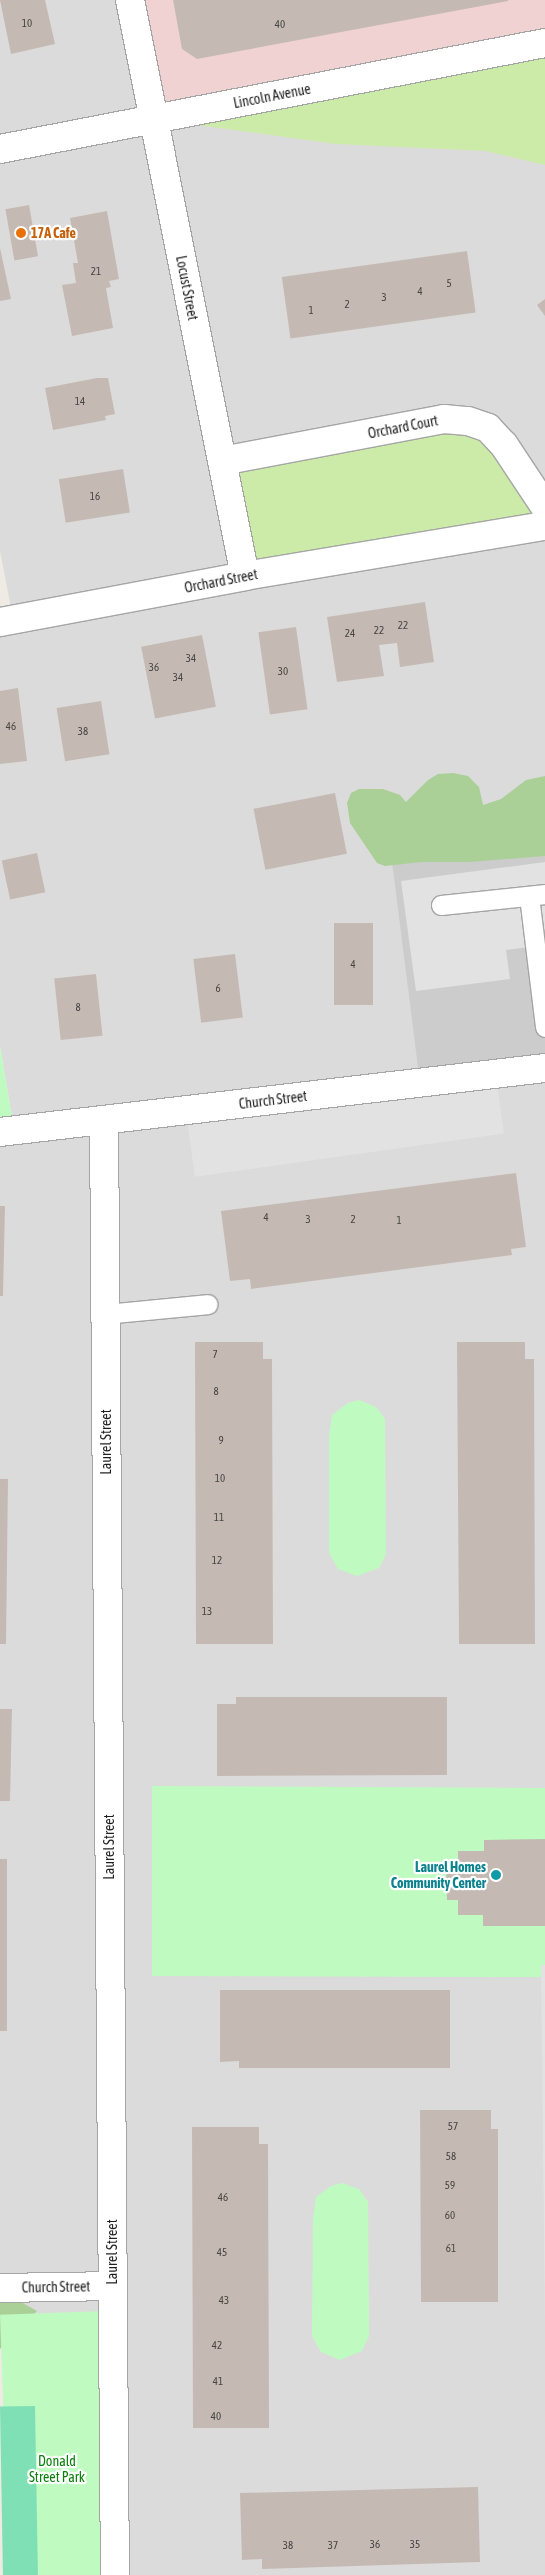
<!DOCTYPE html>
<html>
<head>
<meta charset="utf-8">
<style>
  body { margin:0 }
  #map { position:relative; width:545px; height:2575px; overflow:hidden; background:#efebe4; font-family:"Asap Condensed",sans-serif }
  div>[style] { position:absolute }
  .residential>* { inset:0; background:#dcdbdb }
  .commercial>* { inset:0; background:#f1d2d3 }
  .religious>* { inset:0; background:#ccc }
  .grass>* { inset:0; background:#cdeba8 }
  .forest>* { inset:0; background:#abd097 }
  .park>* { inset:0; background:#bffbc1; transform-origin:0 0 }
  .pitch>* { inset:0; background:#80e0b5; transform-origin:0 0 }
  .parking>* { inset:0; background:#e2e2e2; transform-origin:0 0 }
  .building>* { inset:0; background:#c4bab3; transform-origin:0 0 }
  .roads { filter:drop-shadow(1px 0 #a5a5a5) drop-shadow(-1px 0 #a5a5a5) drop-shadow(0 1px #a5a5a5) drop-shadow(0 -1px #a5a5a5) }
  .service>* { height:19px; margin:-9.5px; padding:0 9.5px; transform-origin:9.5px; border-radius:9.5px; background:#fff }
  .minor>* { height:28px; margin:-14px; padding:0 14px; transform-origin:14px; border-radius:14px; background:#fff }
  .tertiary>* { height:28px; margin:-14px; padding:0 14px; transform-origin:14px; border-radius:14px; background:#fff }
  .dots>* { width:14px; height:14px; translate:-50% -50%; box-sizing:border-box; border:2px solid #fff; border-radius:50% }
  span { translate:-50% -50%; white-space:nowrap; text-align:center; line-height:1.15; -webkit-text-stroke:4.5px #fff; paint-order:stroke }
  .number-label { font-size:11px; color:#484543 }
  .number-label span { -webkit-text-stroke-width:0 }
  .street-label { font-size:14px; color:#1e1e1e }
  .food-label { font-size:14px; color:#c56008; font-weight:700 }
  .left { translate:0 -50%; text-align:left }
  .culture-label { font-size:14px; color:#0d838f; font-weight:700 }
  .right { translate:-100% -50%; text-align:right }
  .park-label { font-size:14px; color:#097f0c }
</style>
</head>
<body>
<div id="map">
  <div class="residential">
    <div style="clip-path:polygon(0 0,130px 0,545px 43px,545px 2575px,115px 2575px,0 2312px,0 1131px,14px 1129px,0 1046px,0 621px,13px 618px,0 551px)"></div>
  </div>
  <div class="commercial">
    <div style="clip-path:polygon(130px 0,545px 0,545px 43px,153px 119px)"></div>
  </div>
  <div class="religious">
    <div style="clip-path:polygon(545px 838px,545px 1069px,420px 1083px,391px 854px)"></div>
  </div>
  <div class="grass">
    <div style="clip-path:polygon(545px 43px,545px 165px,486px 151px,336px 144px,153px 119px)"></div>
    <div style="clip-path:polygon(444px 419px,488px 428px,545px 526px,245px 576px,222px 461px)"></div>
  </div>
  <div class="forest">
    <div style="clip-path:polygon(453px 773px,468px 776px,479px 787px,483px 805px,501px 799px,526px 780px,545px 776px,545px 856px,469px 862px,422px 862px,385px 866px,377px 863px,350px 823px,347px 803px,351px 793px,359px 789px,383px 789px,400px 795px,406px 802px,428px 780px,438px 774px)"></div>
    <div style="clip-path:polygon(19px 2301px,37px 2311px,0 2349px,0 2302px)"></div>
  </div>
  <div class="park">
    <div style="clip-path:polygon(0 1046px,14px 1129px,0 1131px)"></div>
    <div style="clip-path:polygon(359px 1400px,376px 1407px,385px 1419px,386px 1554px,379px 1568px,357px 1576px,338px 1569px,329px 1553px,329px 1436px,332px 1415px,348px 1403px)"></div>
    <div style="clip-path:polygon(152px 1786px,545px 1788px,545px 1965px,541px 1966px,541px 1977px,152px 1976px)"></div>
    <div style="clip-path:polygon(342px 2183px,359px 2189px,368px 2202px,369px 2336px,362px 2351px,340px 2360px,321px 2352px,312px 2336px,313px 2219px,316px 2197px,331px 2186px)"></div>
    <div style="left:106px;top:2311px;width:264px;height:106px;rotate:88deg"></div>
  </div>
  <div class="pitch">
    <div style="left:35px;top:2406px;width:169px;height:35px;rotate:89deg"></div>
  </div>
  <div class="parking">
    <div style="clip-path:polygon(545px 862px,545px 945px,506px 950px,510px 979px,416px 991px,401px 881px)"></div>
    <div style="left:496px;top:1077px;width:57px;height:312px;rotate:82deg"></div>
    <div style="clip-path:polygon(541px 1965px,545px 1965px,545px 2316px,541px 1977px)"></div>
  </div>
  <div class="building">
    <div style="clip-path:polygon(0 0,45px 0,55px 44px,11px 54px)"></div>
    <div style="clip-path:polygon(173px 0,508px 0,508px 1px,197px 59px,182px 49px)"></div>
    <div style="left:29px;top:205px;width:52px;height:24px;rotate:80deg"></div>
    <div style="clip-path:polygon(107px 211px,119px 279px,109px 281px,111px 287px,106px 288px,113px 328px,72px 336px,62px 285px,76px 283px,73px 263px,78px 263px,70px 218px)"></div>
    <div style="clip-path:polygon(0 248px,11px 299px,0 301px)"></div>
    <div style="left:467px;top:251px;width:62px;height:187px;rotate:82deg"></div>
    <div style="clip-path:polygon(545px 299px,545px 316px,537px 305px)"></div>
    <div style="clip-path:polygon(97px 378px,108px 378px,115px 414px,105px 416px,106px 420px,53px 430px,45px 388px)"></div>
    <div style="left:123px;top:469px;width:44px;height:65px;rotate:81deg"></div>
    <div style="clip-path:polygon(425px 602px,434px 662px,400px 667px,397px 643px,379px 645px,384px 676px,337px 682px,327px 617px)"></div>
    <div style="left:296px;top:627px;width:83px;height:38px;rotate:82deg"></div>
    <div style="left:202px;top:635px;width:73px;height:62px;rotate:79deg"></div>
    <div style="clip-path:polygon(18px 688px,27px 761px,0 764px,0 691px)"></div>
    <div style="left:101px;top:701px;width:54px;height:45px;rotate:81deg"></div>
    <div style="left:335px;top:793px;width:62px;height:83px;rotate:79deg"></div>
    <div style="left:37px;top:853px;width:40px;height:36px;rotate:78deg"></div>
    <div style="left:334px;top:923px;width:39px;height:82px"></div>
    <div style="left:235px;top:954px;width:64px;height:42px;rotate:83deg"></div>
    <div style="left:96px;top:974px;width:62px;height:42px;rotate:84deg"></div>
    <div style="clip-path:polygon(516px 1173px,526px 1247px,511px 1249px,512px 1255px,251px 1289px,250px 1279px,230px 1281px,221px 1211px)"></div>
    <div style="clip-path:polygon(0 1206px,5px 1206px,3px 1296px,0 1296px)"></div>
    <div style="clip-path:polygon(195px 1342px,263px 1342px,263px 1359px,272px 1359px,273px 1644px,196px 1644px)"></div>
    <div style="clip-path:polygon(457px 1342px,525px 1342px,525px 1359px,534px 1359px,535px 1644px,459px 1644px)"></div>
    <div style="clip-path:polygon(0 1479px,8px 1479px,6px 1644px,0 1644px)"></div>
    <div style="clip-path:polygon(236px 1697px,447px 1697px,447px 1775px,217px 1776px,217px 1704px,236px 1704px)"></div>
    <div style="clip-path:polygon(0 1709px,12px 1709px,10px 1801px,0 1801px)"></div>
    <div style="clip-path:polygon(545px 1839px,545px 1926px,483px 1926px,483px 1915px,458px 1915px,458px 1900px,447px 1900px,446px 1868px,458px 1867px,458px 1851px,484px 1851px,484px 1840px)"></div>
    <div style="left:0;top:1859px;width:7px;height:172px"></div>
    <div style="clip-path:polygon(220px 1990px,450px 1990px,450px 2068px,239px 2068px,239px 2061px,220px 2062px)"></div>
    <div style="clip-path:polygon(420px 2110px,491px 2110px,491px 2129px,498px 2129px,498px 2302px,421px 2302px)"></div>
    <div style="clip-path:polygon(192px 2127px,259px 2127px,259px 2144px,268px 2144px,269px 2428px,193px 2428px)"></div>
    <div style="clip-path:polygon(478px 2487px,480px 2562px,262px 2569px,262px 2559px,242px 2560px,240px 2493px)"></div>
  </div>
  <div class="roads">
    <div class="service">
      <div style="left:529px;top:896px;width:132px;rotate:83deg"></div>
      <div style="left:441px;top:905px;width:105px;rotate:-6deg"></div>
      <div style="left:105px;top:1314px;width:103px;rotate:-5.5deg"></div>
    </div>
    <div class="minor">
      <div style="left:130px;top:0;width:587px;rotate:78.71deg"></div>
      <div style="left:222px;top:461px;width:226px;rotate:-10.7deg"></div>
      <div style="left:444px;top:419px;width:24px;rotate:5deg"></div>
      <div style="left:468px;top:421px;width:21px;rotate:19deg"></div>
      <div style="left:488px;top:428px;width:23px;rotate:47deg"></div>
      <div style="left:504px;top:445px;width:74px;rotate:56.5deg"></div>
      <div style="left:0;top:622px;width:249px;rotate:-10.6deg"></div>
      <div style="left:245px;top:576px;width:304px;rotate:-9.5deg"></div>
      <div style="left:104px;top:1120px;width:1455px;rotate:89.57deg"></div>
      <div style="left:0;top:1132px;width:549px;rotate:-6.7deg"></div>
      <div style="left:0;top:2288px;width:112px;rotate:-1deg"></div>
    </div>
    <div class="tertiary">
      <div style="left:0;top:149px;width:555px;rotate:-11.01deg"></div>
    </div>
  </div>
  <div class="dots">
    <div style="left:21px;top:233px;background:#e8710a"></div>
    <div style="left:496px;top:1875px;background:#0f9aa8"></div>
  </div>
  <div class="number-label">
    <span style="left:27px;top:23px">10</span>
    <span style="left:280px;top:24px">40</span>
    <span style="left:96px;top:271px">21</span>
    <span style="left:449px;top:283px">5</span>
    <span style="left:420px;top:291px">4</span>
    <span style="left:384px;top:297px">3</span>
    <span style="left:347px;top:304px">2</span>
    <span style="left:311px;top:310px">1</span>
    <span style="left:80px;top:401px">14</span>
    <span style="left:95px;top:496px">16</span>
    <span style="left:403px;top:625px">22</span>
    <span style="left:379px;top:630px">22</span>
    <span style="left:350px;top:633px">24</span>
    <span style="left:191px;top:658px">34</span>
    <span style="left:154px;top:667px">36</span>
    <span style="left:283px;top:671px">30</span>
    <span style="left:178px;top:677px">34</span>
    <span style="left:11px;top:726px">46</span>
    <span style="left:83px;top:731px">38</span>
    <span style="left:353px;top:964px">4</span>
    <span style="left:218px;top:988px">6</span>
    <span style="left:78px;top:1007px">8</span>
    <span style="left:266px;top:1217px">4</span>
    <span style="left:308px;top:1219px">3</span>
    <span style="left:353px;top:1219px">2</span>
    <span style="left:399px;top:1220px">1</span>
    <span style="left:215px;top:1354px">7</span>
    <span style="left:216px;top:1391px">8</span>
    <span style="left:221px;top:1440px">9</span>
    <span style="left:220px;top:1478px">10</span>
    <span style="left:219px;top:1517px">11</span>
    <span style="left:217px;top:1560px">12</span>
    <span style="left:207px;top:1611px">13</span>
    <span style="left:453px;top:2126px">57</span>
    <span style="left:451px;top:2156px">58</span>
    <span style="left:450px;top:2185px">59</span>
    <span style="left:223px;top:2197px">46</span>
    <span style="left:450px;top:2215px">60</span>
    <span style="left:451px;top:2248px">61</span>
    <span style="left:222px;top:2252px">45</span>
    <span style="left:224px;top:2300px">43</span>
    <span style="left:217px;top:2345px">42</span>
    <span style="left:218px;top:2381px">41</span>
    <span style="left:216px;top:2416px">40</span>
    <span style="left:375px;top:2544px">36</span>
    <span style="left:415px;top:2544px">35</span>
    <span style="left:288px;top:2545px">38</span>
    <span style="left:333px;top:2545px">37</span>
  </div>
  <div class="street-label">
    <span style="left:272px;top:96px;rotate:-11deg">Lincoln Avenue</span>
    <span style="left:187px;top:288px;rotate:79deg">Locust Street</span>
    <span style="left:403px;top:427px;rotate:-11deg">Orchard Court</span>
    <span style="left:221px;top:581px;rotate:-11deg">Orchard Street</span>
    <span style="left:273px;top:1100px;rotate:-7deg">Church Street</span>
    <span style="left:106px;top:1442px;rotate:-90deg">Laurel Street</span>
    <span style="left:109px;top:1847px;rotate:-90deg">Laurel Street</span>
    <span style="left:112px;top:2252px;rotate:-90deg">Laurel Street</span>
    <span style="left:56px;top:2287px;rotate:-1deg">Church Street</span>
  </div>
  <div class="food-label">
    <span class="left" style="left:31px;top:233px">17A Cafe</span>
  </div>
  <div class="culture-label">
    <span class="right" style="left:486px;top:1875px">Laurel Homes<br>Community Center</span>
  </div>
  <div class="park-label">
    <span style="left:57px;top:2469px">Donald<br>Street Park</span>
  </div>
</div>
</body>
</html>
